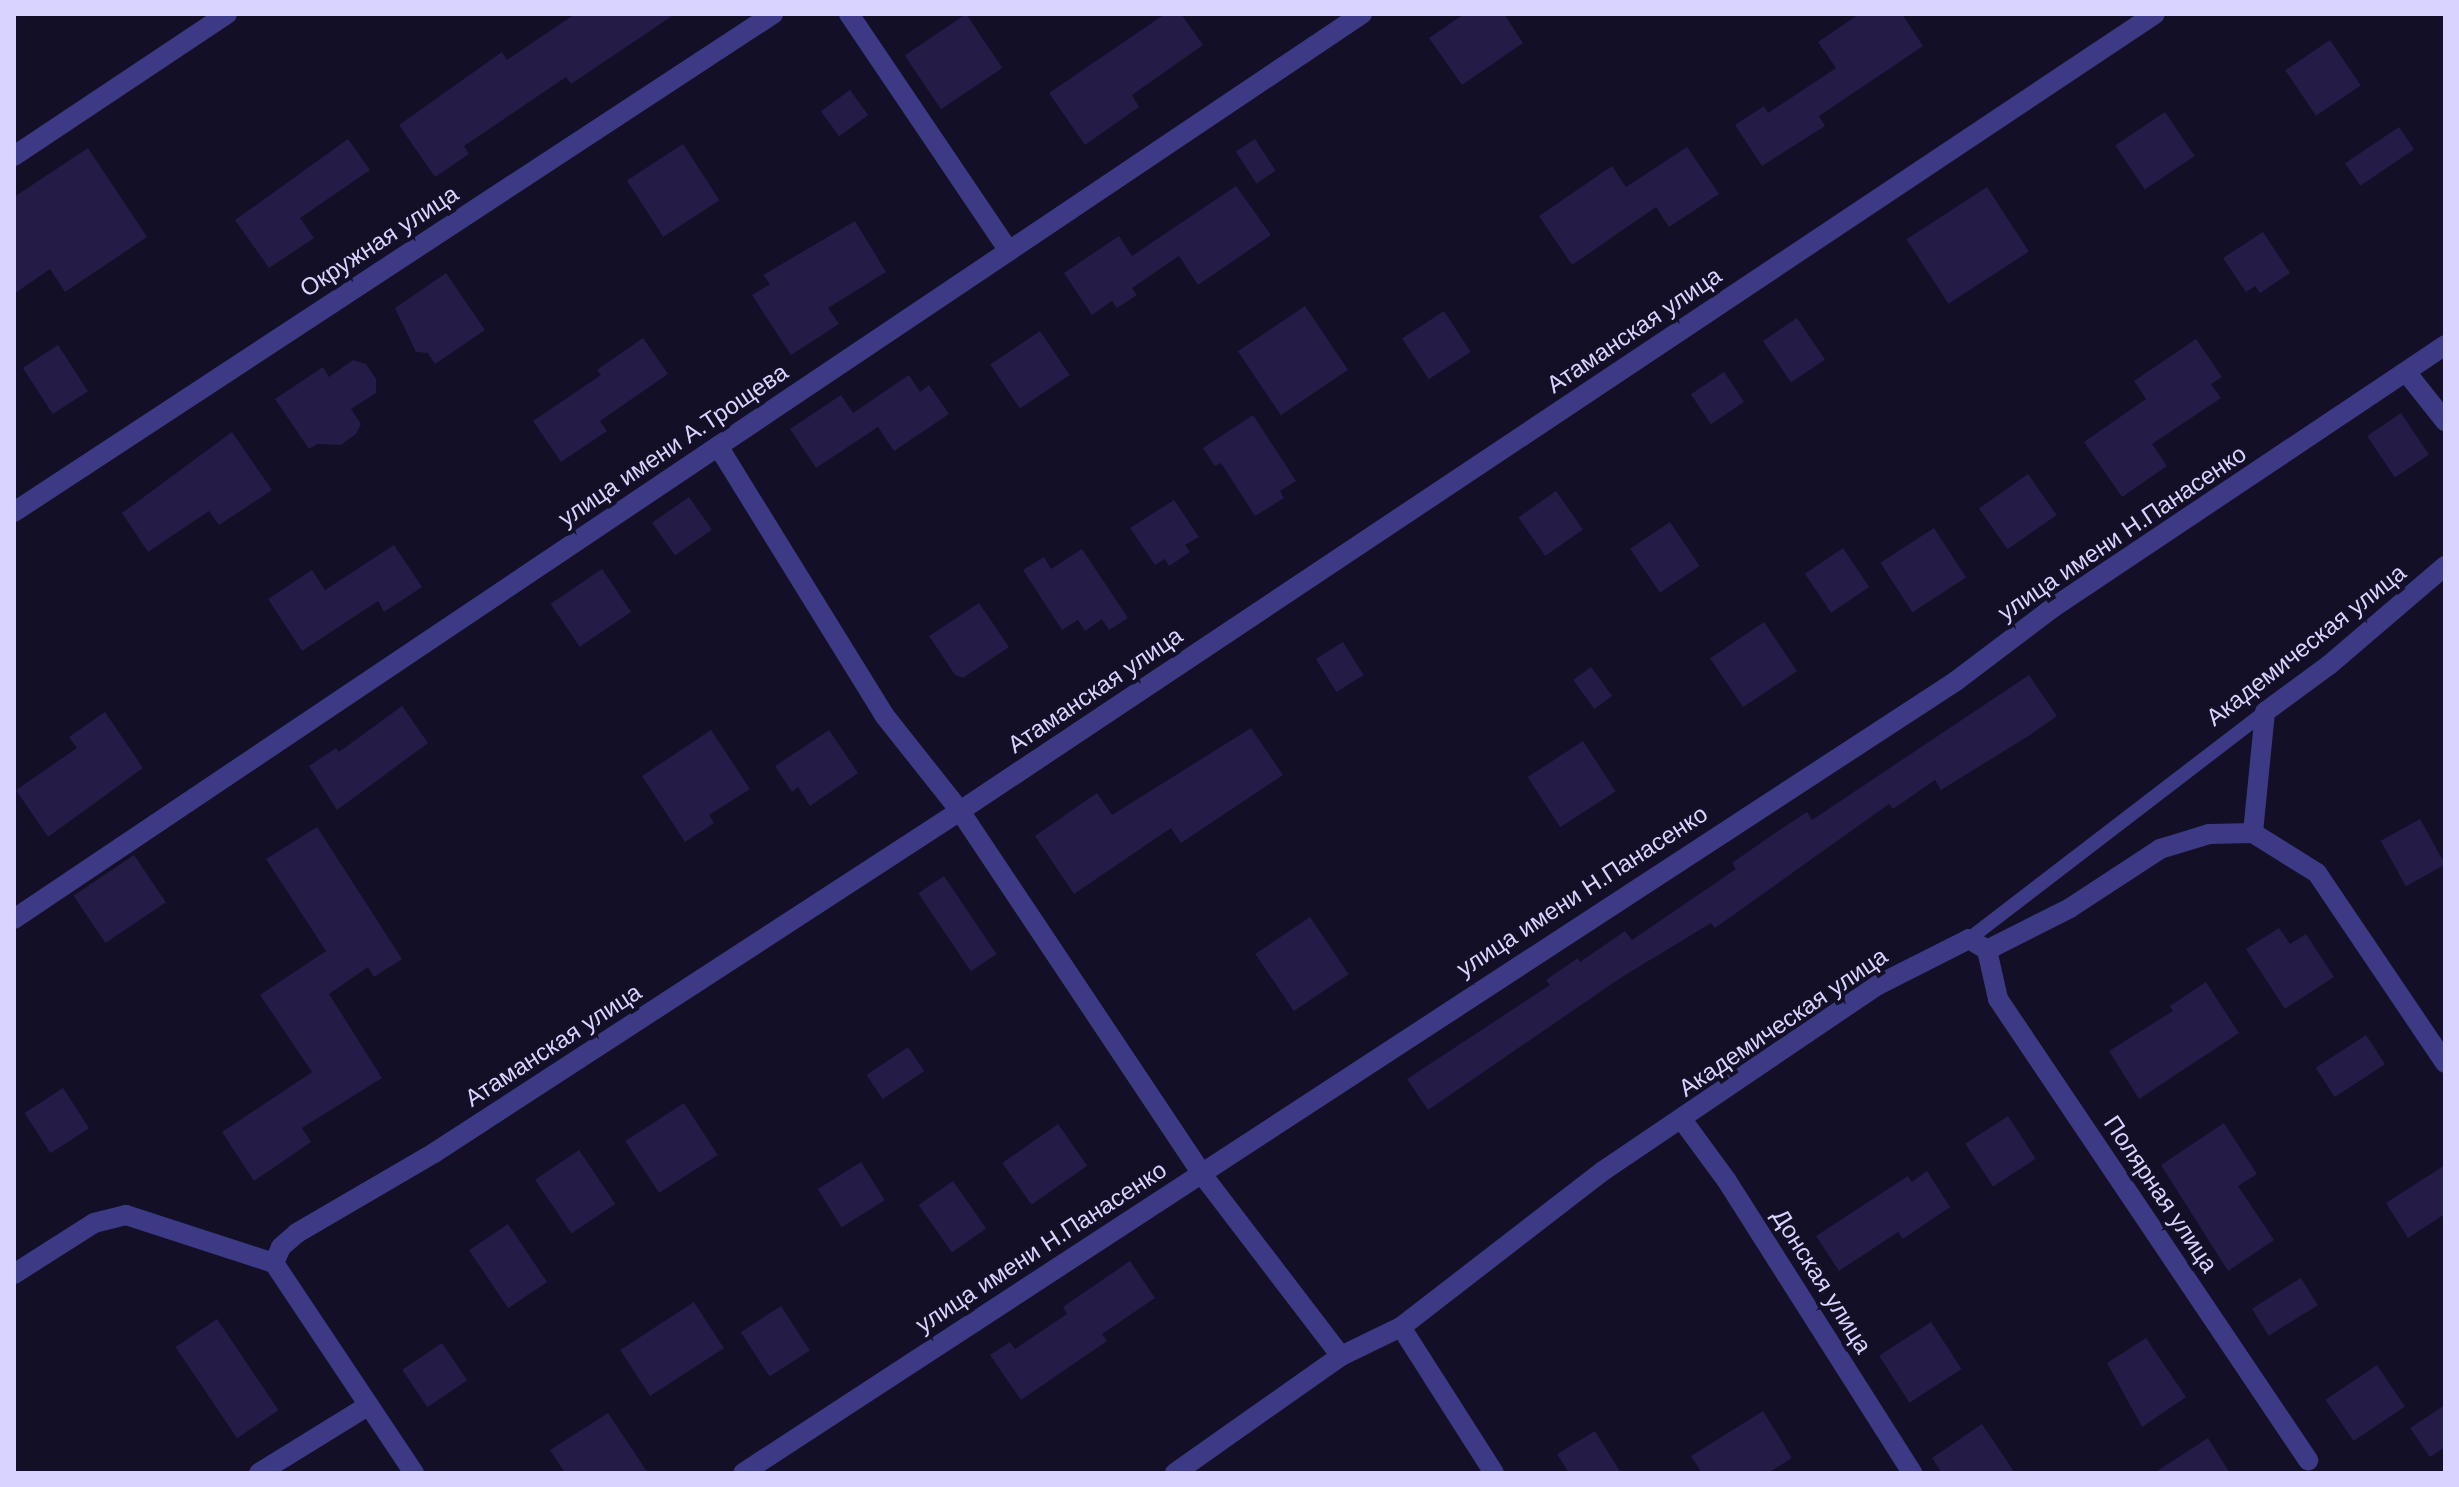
<!DOCTYPE html>
<html>
<head>
<meta charset="utf-8">
<style>
  body { margin:0 }
  #map { position:relative; width:2459px; height:1487px; overflow:hidden; background:#130f26; font-family:Arial,sans-serif }
  div>[style] { position:absolute }
  .building>* { inset:0; background:#241b47; transform-origin:0 0 }
  .lane>* { height:14px; margin:-7px; padding:0 7px; transform-origin:7px; border-radius:7px; background:#3d3a85 }
  .street>* { height:20px; margin:-10px; padding:0 10px; transform-origin:10px; border-radius:10px; background:#3d3a85 }
  span { translate:-50% -50%; white-space:nowrap; text-align:center; line-height:1.15; -webkit-text-stroke:8px #130f26; paint-order:stroke }
  .street-label { font-size:24px; color:#d9d4ff }
  .frame { position:absolute; inset:0; border:16px solid #d9d4ff; pointer-events:none }
</style>
</head>
<body>
<div id="map">
  <div class="building">
    <div style="clip-path:polygon(575px 14px,675px 14px,571px 84px,566px 77px,464px 146px,469px 154px,435px 177px,399px 125px,502px 52px,507px 60px)"></div>
    <div style="left:966px;top:14px;width:65px;height:74px;rotate:56deg"></div>
    <div style="clip-path:polygon(1165px 14px,1181px 14px,1203px 45px,1132px 95px,1139px 107px,1085px 145px,1049px 93px)"></div>
    <div style="clip-path:polygon(1464px 14px,1504px 14px,1523px 43px,1462px 85px,1429px 38px)"></div>
    <div style="clip-path:polygon(1859px 14px,1902px 14px,1923px 46px,1819px 116px,1825px 126px,1762px 166px,1735px 125px,1764px 106px,1768px 113px,1836px 68px,1818px 42px)"></div>
    <div style="left:2330px;top:40px;width:55px;height:54px;rotate:56deg"></div>
    <div style="left:850px;top:90px;width:31px;height:36px;rotate:54deg"></div>
    <div style="left:2165px;top:112px;width:53px;height:60px;rotate:56deg"></div>
    <div style="left:2399px;top:127px;width:27px;height:65px;rotate:56deg"></div>
    <div style="clip-path:polygon(348px 139px,370px 170px,300px 218px,314px 238px,269px 268px,235px 220px)"></div>
    <div style="left:1255px;top:139px;width:38px;height:23px;rotate:57deg"></div>
    <div style="left:683px;top:144px;width:67px;height:67px;rotate:57deg"></div>
    <div style="clip-path:polygon(1687px 147px,1719px 194px,1669px 227px,1656px 207px,1572px 265px,1539px 216px,1612px 166px,1626px 187px)"></div>
    <div style="clip-path:polygon(88px 148px,147px 237px,65px 292px,50px 269px,14px 294px,14px 197px)"></div>
    <div style="clip-path:polygon(1236px 186px,1271px 235px,1198px 285px,1179px 256px,1132px 288px,1137px 295px,1117px 308px,1112px 301px,1092px 315px,1064px 273px,1119px 236px,1132px 256px)"></div>
    <div style="left:1987px;top:187px;width:77px;height:96px;rotate:57deg"></div>
    <div style="clip-path:polygon(855px 221px,886px 272px,828px 308px,839px 324px,791px 355px,752px 295px,770px 284px,763px 275px)"></div>
    <div style="clip-path:polygon(2263px 232px,2290px 273px,2260px 293px,2255px 286px,2246px 292px,2223px 258px)"></div>
    <div style="clip-path:polygon(446px 273px,485px 330px,435px 364px,428px 353px,416px 352px,395px 308px)"></div>
    <div style="left:1305px;top:306px;width:77px;height:81px;rotate:56deg"></div>
    <div style="left:1444px;top:311px;width:49px;height:50px;rotate:57deg"></div>
    <div style="left:1797px;top:318px;width:50px;height:41px;rotate:56deg"></div>
    <div style="left:1040px;top:331px;width:53px;height:60px;rotate:56deg"></div>
    <div style="clip-path:polygon(643px 338px,668px 374px,600px 421px,607px 431px,561px 462px,533px 421px,601px 375px,597px 370px)"></div>
    <div style="clip-path:polygon(2196px 339px,2222px 377px,2211px 384px,2221px 398px,2152px 444px,2167px 466px,2122px 497px,2084px 442px,2146px 399px,2134px 381px)"></div>
    <div style="left:58px;top:345px;width:55px;height:42px;rotate:57deg"></div>
    <div style="clip-path:polygon(353px 360px,366px 364px,376px 379px,376px 393px,351px 409px,361px 424px,356px 434px,341px 445px,317px 444px,309px 449px,275px 399px,323px 367px,329px 377px)"></div>
    <div style="left:1724px;top:372px;width:36px;height:40px;rotate:56deg"></div>
    <div style="clip-path:polygon(909px 375px,920px 392px,929px 385px,949px 414px,894px 451px,878px 427px,816px 468px,790px 429px,841px 395px,853px 413px)"></div>
    <div style="left:2401px;top:413px;width:50px;height:41px;rotate:56deg"></div>
    <div style="clip-path:polygon(1253px 415px,1296px 481px,1280px 491px,1284px 498px,1255px 516px,1221px 463px,1215px 466px,1203px 448px)"></div>
    <div style="clip-path:polygon(232px 432px,272px 490px,219px 525px,209px 511px,148px 552px,122px 513px)"></div>
    <div style="left:2028px;top:474px;width:50px;height:60px;rotate:55deg"></div>
    <div style="left:1556px;top:491px;width:47px;height:46px;rotate:55deg"></div>
    <div style="left:689px;top:497px;width:40px;height:45px;rotate:55deg"></div>
    <div style="clip-path:polygon(1174px 500px,1199px 537px,1185px 545px,1190px 552px,1169px 566px,1165px 559px,1155px 565px,1130px 528px)"></div>
    <div style="left:1670px;top:522px;width:53px;height:48px;rotate:56deg"></div>
    <div style="left:1934px;top:528px;width:59px;height:64px;rotate:57deg"></div>
    <div style="clip-path:polygon(394px 545px,422px 587px,384px 612px,378px 601px,302px 651px,268px 599px,312px 570px,325px 590px)"></div>
    <div style="left:1843px;top:548px;width:47px;height:46px;rotate:56deg"></div>
    <div style="clip-path:polygon(1082px 549px,1128px 618px,1109px 630px,1102px 619px,1085px 631px,1078px 620px,1062px 630px,1023px 570px,1044px 557px,1051px 569px)"></div>
    <div style="left:602px;top:569px;width:52px;height:62px;rotate:56deg"></div>
    <div style="clip-path:polygon(979px 603px,1009px 647px,963px 678px,955px 675px,929px 636px)"></div>
    <div style="left:1764px;top:622px;width:59px;height:65px;rotate:56deg"></div>
    <div style="left:1343px;top:642px;width:39px;height:32px;rotate:58deg"></div>
    <div style="left:1591px;top:667px;width:36px;height:22px;rotate:54deg"></div>
    <div style="clip-path:polygon(2029px 675px,2057px 716px,2030px 735px,1941px 790px,1935px 780px,1893px 809px,1889px 804px,1715px 928px,1711px 923px,1622px 977px,1428px 1110px,1407px 1079px,1550px 985px,1546px 980px,1578px 958px,1580px 962px,1625px 931px,1632px 940px,1736px 869px,1732px 863px,1778px 831px,1807px 812px,1812px 820px)"></div>
    <div style="clip-path:polygon(402px 706px,428px 743px,337px 810px,309px 766px,336px 748px,339px 752px)"></div>
    <div style="clip-path:polygon(105px 712px,143px 768px,48px 837px,16px 790px,77px 748px,69px 737px)"></div>
    <div style="clip-path:polygon(1251px 728px,1283px 775px,1181px 843px,1171px 828px,1074px 894px,1035px 836px,1097px 793px,1112px 815px)"></div>
    <div style="clip-path:polygon(711px 730px,750px 789px,709px 815px,714px 823px,685px 842px,642px 776px)"></div>
    <div style="clip-path:polygon(829px 730px,858px 773px,810px 806px,798px 787px,792px 792px,775px 766px)"></div>
    <div style="left:1583px;top:741px;width:60px;height:66px;rotate:57deg"></div>
    <div style="left:2420px;top:819px;width:52px;height:45px;rotate:61deg"></div>
    <div style="clip-path:polygon(317px 827px,402px 959px,374px 977px,368px 967px,329px 994px,382px 1078px,302px 1128px,311px 1142px,254px 1181px,222px 1132px,312px 1072px,260px 995px,326px 951px,266px 859px)"></div>
    <div style="left:134px;top:855px;width:57px;height:73px;rotate:56deg"></div>
    <div style="left:944px;top:876px;width:94px;height:31px;rotate:56deg"></div>
    <div style="left:1310px;top:917px;width:69px;height:66px;rotate:56deg"></div>
    <div style="clip-path:polygon(2279px 928px,2290px 944px,2306px 934px,2334px 977px,2285px 1009px,2246px 949px)"></div>
    <div style="clip-path:polygon(2206px 982px,2239px 1033px,2139px 1099px,2109px 1051px,2173px 1011px,2170px 1006px)"></div>
    <div style="left:2366px;top:1035px;width:35px;height:60px;rotate:57deg"></div>
    <div style="left:908px;top:1047px;width:29px;height:50px;rotate:56deg"></div>
    <div style="left:63px;top:1088px;width:48px;height:46px;rotate:57deg"></div>
    <div style="left:684px;top:1103px;width:62px;height:70px;rotate:57deg"></div>
    <div style="left:2008px;top:1116px;width:51px;height:51px;rotate:57deg"></div>
    <div style="clip-path:polygon(2224px 1123px,2257px 1174px,2238px 1186px,2274px 1240px,2228px 1271px,2161px 1165px)"></div>
    <div style="left:1058px;top:1124px;width:51px;height:68px;rotate:55deg"></div>
    <div style="left:579px;top:1150px;width:65px;height:53px;rotate:56deg"></div>
    <div style="left:861px;top:1162px;width:45px;height:51px;rotate:58deg"></div>
    <div style="clip-path:polygon(2445px 1165px,2445px 1214px,2408px 1238px,2386px 1203px)"></div>
    <div style="clip-path:polygon(1927px 1171px,1950px 1207px,1903px 1239px,1898px 1232px,1839px 1271px,1816px 1236px,1908px 1176px,1912px 1182px)"></div>
    <div style="left:953px;top:1181px;width:58px;height:42px;rotate:55deg"></div>
    <div style="left:508px;top:1224px;width:70px;height:47px;rotate:56deg"></div>
    <div style="clip-path:polygon(1130px 1261px,1155px 1298px,1102px 1334px,1107px 1341px,1021px 1400px,990px 1355px,1010px 1342px,1015px 1349px,1067px 1314px,1063px 1307px)"></div>
    <div style="left:2301px;top:1278px;width:32px;height:58px;rotate:58deg"></div>
    <div style="left:694px;top:1302px;width:55px;height:88px;rotate:57deg"></div>
    <div style="left:781px;top:1306px;width:53px;height:48px;rotate:57deg"></div>
    <div style="left:217px;top:1319px;width:110px;height:50px;rotate:56deg"></div>
    <div style="left:1931px;top:1322px;width:56px;height:62px;rotate:57deg"></div>
    <div style="clip-path:polygon(2146px 1338px,2186px 1397px,2142px 1427px,2107px 1363px)"></div>
    <div style="left:442px;top:1343px;width:45px;height:48px;rotate:56deg"></div>
    <div style="left:2377px;top:1365px;width:50px;height:62px;rotate:56deg"></div>
    <div style="clip-path:polygon(2445px 1405px,2445px 1447px,2430px 1457px,2410px 1428px)"></div>
    <div style="clip-path:polygon(1763px 1411px,1792px 1458px,1768px 1473px,1702px 1473px,1691px 1456px)"></div>
    <div style="clip-path:polygon(608px 1413px,648px 1473px,565px 1473px,550px 1450px)"></div>
    <div style="clip-path:polygon(1982px 1424px,2015px 1473px,1942px 1473px,1932px 1458px)"></div>
    <div style="clip-path:polygon(1595px 1431px,1621px 1473px,1569px 1473px,1557px 1454px)"></div>
    <div style="clip-path:polygon(2208px 1438px,2230px 1473px,2154px 1473px)"></div>
  </div>
  <div class="lane">
    <div style="left:1969px;top:939px;width:373px;rotate:-37.5deg"></div>
  </div>
  <div class="street">
    <div style="left:849px;top:14px;width:285px;rotate:56deg"></div>
    <div style="left:14px;top:156px;width:256px;rotate:-33.7deg"></div>
    <div style="left:2406px;top:372px;width:63px;rotate:51.5deg"></div>
    <div style="left:718px;top:446px;width:316px;rotate:58.3deg"></div>
    <div style="left:884px;top:715px;width:122px;rotate:51.6deg"></div>
    <div style="left:960px;top:811px;width:435px;rotate:56.3deg"></div>
    <div style="left:1201px;top:1173px;width:230px;rotate:52.6deg"></div>
    <div style="left:14px;top:512px;width:908px;rotate:-33.27deg"></div>
    <div style="left:2445px;top:566px;width:153px;rotate:139.5deg"></div>
    <div style="left:2329px;top:665px;width:79px;rotate:143.7deg"></div>
    <div style="left:2265px;top:712px;width:122px;rotate:95.7deg"></div>
    <div style="left:2253px;top:833px;width:75px;rotate:32deg"></div>
    <div style="left:2317px;top:873px;width:229px;rotate:56deg"></div>
    <div style="left:14px;top:919px;width:1624px;rotate:-33.88deg"></div>
    <div style="left:1987px;top:950px;width:50px;rotate:77.3deg"></div>
    <div style="left:1998px;top:999px;width:556px;rotate:56.08deg"></div>
    <div style="left:1987px;top:950px;width:93px;rotate:-26.8deg"></div>
    <div style="left:2070px;top:908px;width:108px;rotate:-33.2deg"></div>
    <div style="left:2160px;top:849px;width:51px;rotate:-17deg"></div>
    <div style="left:2209px;top:834px;width:44px;rotate:-1.3deg"></div>
    <div style="left:1683px;top:1121px;width:74px;rotate:53.7deg"></div>
    <div style="left:1727px;top:1181px;width:346px;rotate:57.6deg"></div>
    <div style="left:14px;top:1274px;width:95px;rotate:-32.5deg"></div>
    <div style="left:94px;top:1223px;width:33px;rotate:-14deg"></div>
    <div style="left:126px;top:1215px;width:156px;rotate:18deg"></div>
    <div style="left:1401px;top:1327px;width:173px;rotate:57.5deg"></div>
    <div style="left:259px;top:1473px;width:129px;rotate:-31.7deg"></div>
    <div style="left:414px;top:1473px;width:252px;rotate:-123.7deg"></div>
    <div style="left:274px;top:1263px;width:17px;rotate:-66deg"></div>
    <div style="left:281px;top:1247px;width:21px;rotate:-41deg"></div>
    <div style="left:297px;top:1233px;width:159px;rotate:-30.3deg"></div>
    <div style="left:434px;top:1153px;width:627px;rotate:-33.03deg"></div>
    <div style="left:960px;top:811px;width:1436px;rotate:-33.7deg"></div>
    <div style="left:743px;top:1473px;width:1449px;rotate:-33.14deg"></div>
    <div style="left:1956px;top:681px;width:123px;rotate:-37.1deg"></div>
    <div style="left:2054px;top:607px;width:471px;rotate:-33.8deg"></div>
    <div style="left:1175px;top:1473px;width:203px;rotate:-35.2deg"></div>
    <div style="left:1341px;top:1356px;width:67px;rotate:-25.8deg"></div>
    <div style="left:1401px;top:1327px;width:255px;rotate:-37.7deg"></div>
    <div style="left:1603px;top:1171px;width:330px;rotate:-34.1deg"></div>
    <div style="left:1876px;top:986px;width:104px;rotate:-26.8deg"></div>
    <div style="left:1969px;top:939px;width:21px;rotate:31deg"></div>
  </div>
  <div class="street-label">
    <span style="left:379px;top:241px;rotate:-33deg">Окружная улица</span>
    <span style="left:1634px;top:330px;rotate:-34deg">Атаманская улица</span>
    <span style="left:673px;top:445px;rotate:-34deg">улица имени А.Трощева</span>
    <span style="left:2122px;top:533px;rotate:-34deg">улица имени Н.Панасенко</span>
    <span style="left:2306px;top:645px;rotate:-38deg">Академическая улица</span>
    <span style="left:1095px;top:690px;rotate:-34deg">Атаманская улица</span>
    <span style="left:1582px;top:891px;rotate:-33deg">улица имени Н.Панасенко</span>
    <span style="left:1783px;top:1022px;rotate:-34deg">Академическая улица</span>
    <span style="left:553px;top:1045px;rotate:-33deg">Атаманская улица</span>
    <span style="left:2161px;top:1194px;rotate:56deg">Полярная улица</span>
    <span style="left:1041px;top:1247px;rotate:-33deg">улица имени Н.Панасенко</span>
    <span style="left:1822px;top:1281px;rotate:58deg">Донская улица</span>
  </div>
  <div class="frame"></div>
</div>
</body>
</html>
